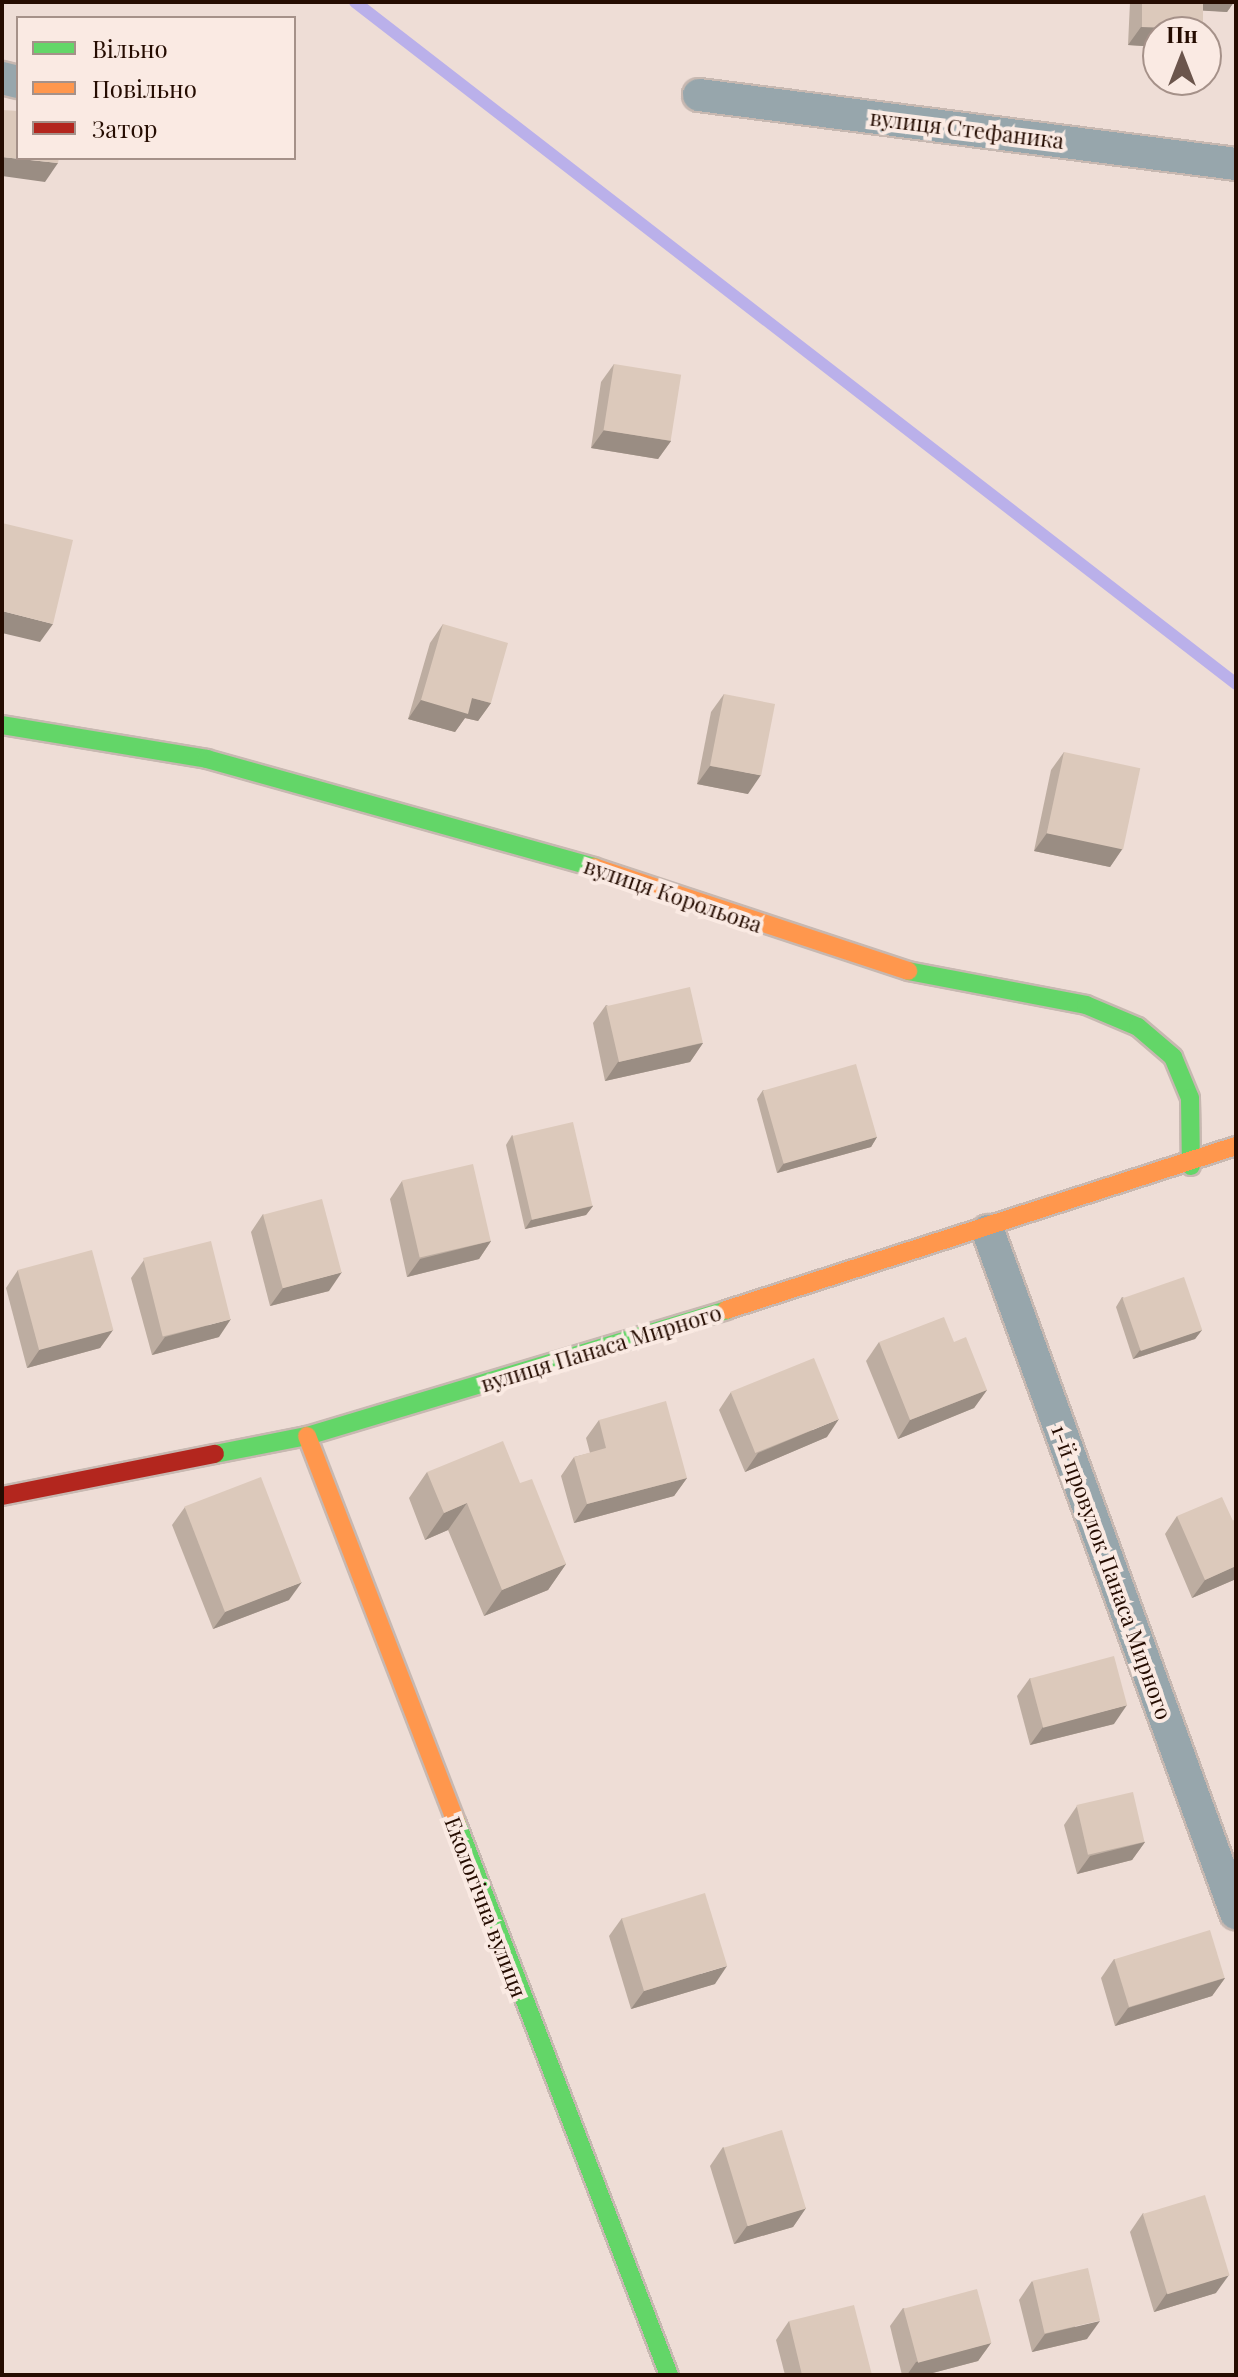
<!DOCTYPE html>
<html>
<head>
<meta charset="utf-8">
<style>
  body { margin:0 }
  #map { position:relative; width:1238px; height:2377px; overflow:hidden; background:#eeddd6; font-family:"Playfair Display",serif }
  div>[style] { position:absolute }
  .stream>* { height:12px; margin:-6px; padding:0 6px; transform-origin:6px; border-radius:6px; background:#bab0ea }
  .roads { filter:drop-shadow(2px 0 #c7b8b1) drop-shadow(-2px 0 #c7b8b1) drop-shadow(0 2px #c7b8b1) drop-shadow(0 -2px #c7b8b1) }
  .street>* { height:32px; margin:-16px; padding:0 16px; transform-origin:16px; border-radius:16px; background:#97a6ac }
  .fast>* { height:18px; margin:-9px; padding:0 9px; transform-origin:9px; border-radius:9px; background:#63d668 }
  .slow>* { height:18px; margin:-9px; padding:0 9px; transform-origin:9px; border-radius:9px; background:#ff974d }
  .jam>* { height:18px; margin:-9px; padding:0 9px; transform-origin:9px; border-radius:9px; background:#b3261e }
  .wall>* { inset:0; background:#bdada1 }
  .shaded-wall>* { inset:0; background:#9a8d83 }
  .building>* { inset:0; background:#dcc9bb; transform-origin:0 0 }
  span { translate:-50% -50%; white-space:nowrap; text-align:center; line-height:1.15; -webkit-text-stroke:8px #faeae3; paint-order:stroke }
  .street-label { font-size:22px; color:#250c01 }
  .frame { position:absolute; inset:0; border:4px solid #250c01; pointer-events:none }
  .legend { position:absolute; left:16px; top:16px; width:280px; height:144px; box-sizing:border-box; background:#faeae3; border:2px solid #a59189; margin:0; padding:10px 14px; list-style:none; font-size:24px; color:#250c01 }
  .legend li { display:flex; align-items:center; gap:16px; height:40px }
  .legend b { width:40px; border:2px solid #a59189 }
  .north { position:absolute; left:1142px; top:16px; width:80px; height:80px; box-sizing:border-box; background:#faeae3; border:2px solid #a59189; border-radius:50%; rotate:0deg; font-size:22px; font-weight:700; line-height:32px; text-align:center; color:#250c01 }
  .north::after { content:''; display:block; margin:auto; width:28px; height:36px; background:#6b554c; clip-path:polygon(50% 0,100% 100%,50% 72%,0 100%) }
</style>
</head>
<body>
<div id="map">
  <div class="stream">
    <div style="left:355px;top:2px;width:1114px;rotate:37.74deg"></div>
  </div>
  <div class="roads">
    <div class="street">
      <div style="left:2px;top:78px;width:16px;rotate:14deg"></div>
      <div style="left:699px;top:95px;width:541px;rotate:7.32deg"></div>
      <div style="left:988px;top:1231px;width:726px;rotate:70.02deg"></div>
    </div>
    <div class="fast">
      <div style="left:2px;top:725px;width:208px;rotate:9.4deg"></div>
      <div style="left:207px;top:759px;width:402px;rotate:15.6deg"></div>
      <div style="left:908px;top:971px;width:181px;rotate:10.8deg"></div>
      <div style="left:1086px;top:1005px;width:56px;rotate:22.9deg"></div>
      <div style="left:1138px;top:1027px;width:46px;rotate:40.6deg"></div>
      <div style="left:1173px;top:1057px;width:44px;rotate:67.5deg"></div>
      <div style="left:1190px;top:1098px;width:68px;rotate:89.2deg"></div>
      <div style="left:215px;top:1454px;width:94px;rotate:-11.1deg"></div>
      <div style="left:307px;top:1436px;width:438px;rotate:-16.7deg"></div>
      <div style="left:457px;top:1824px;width:590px;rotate:68.96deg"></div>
    </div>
    <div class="slow">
      <div style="left:594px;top:867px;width:331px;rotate:18.3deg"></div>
      <div style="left:726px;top:1310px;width:536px;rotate:-17.83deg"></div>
      <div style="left:307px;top:1436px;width:416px;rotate:68.9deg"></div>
    </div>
    <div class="jam">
      <div style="left:2px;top:1496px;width:217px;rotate:-11.2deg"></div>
    </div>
  </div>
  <div class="wall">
    <div style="clip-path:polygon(1130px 2px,1234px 2px,1227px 12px,1203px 10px,1158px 32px,1158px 47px,1128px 45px)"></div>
    <div style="clip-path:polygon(614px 364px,671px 441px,658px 459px,591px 448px,601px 382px)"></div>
    <div style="clip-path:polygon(443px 624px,491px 703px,478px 721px,465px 718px,455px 732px,408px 719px,430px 643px)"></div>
    <div style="clip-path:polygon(724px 694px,748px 794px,697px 784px,711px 712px)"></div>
    <div style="clip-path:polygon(1064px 752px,1123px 848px,1110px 867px,1034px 851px,1051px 770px)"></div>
    <div style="clip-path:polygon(606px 1005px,703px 1043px,690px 1062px,605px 1081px,593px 1023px)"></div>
    <div style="clip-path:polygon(763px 1090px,877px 1137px,871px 1147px,777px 1173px,757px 1099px)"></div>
    <div style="clip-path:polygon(512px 1135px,593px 1206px,586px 1215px,525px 1229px,506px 1145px)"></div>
    <div style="clip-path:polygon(402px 1181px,491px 1241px,479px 1259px,407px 1277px,390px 1199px)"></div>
    <div style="clip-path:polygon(263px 1214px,329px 1291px,270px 1306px,251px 1232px)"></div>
    <div style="clip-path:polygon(144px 1260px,219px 1337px,152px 1355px,131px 1278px)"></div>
    <div style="clip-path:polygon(18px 1270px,113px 1330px,100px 1348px,27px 1368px,6px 1288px)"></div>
    <div style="clip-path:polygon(1122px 1297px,1202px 1330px,1195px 1339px,1133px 1359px,1116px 1307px)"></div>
    <div style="clip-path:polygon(879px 1342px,987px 1390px,974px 1408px,898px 1439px,866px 1361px)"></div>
    <div style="clip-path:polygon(731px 1392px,827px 1437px,745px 1472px,719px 1410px)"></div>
    <div style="clip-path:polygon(599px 1420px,687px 1478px,674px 1496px,574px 1523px,561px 1476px,574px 1457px,590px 1453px,586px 1438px)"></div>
    <div style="clip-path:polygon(427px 1472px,520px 1483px,566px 1564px,548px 1590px,484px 1616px,448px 1530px,425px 1540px,409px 1498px)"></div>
    <div style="clip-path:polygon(185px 1507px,289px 1600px,213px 1629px,172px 1525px)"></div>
    <div style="clip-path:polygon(1177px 1516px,1233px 1521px,1236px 1519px,1236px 1579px,1192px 1598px,1165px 1534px)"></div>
    <div style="clip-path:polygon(1030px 1678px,1114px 1724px,1030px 1745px,1017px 1696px)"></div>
    <div style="clip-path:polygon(1077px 1806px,1145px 1842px,1132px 1860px,1077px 1874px,1064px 1825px)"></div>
    <div style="clip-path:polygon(622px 1918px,715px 1984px,631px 2009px,609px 1936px)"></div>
    <div style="clip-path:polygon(1114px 1959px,1225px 1978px,1212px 1996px,1115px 2026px,1101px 1978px)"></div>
    <div style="clip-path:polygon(723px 2147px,806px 2208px,793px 2227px,734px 2244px,710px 2166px)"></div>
    <div style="clip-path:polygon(1143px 2213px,1216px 2293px,1154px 2312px,1130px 2232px)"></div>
    <div style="clip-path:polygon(1032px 2281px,1087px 2339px,1032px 2352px,1019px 2300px)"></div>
    <div style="clip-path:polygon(903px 2308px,991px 2343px,978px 2361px,925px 2375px,902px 2375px,890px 2326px)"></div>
    <div style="clip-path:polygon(789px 2321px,872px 2375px,785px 2375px,776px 2340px)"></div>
  </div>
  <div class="shaded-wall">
    <div style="clip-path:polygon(1196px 2px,1234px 2px,1227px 12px,1191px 10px)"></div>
    <div style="clip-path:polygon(1141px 27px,1202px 31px,1201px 32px,1158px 32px,1158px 47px,1128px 45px)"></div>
    <div style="clip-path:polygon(2px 157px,58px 163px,45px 182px,2px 176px)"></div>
    <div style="clip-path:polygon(604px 430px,671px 441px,658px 459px,591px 448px)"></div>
    <div style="clip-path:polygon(2px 611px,53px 624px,40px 642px,2px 633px)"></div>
    <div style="clip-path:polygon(472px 698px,491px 703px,478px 721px,465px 718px,455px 732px,408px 719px,421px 700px)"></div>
    <div style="clip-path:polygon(710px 766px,761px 775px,748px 794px,697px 784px)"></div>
    <div style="clip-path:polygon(1047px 833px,1123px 848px,1110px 867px,1034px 851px)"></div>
    <div style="clip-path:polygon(703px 1043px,690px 1062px,605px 1081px,618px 1062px)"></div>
    <div style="clip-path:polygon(877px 1137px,871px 1147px,777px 1173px,784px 1163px)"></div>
    <div style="clip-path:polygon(593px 1206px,586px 1215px,525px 1229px,531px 1220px)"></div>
    <div style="clip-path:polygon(491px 1241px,479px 1259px,407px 1277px,420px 1259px)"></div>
    <div style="clip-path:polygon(342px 1272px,329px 1291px,270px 1306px,283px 1288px)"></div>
    <div style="clip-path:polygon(231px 1319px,219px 1337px,152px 1355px,165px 1337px)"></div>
    <div style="clip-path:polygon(113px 1330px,100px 1348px,27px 1368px,40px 1349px)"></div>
    <div style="clip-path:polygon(1202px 1330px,1195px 1339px,1133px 1359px,1140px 1350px)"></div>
    <div style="clip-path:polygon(987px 1390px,974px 1408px,898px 1439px,910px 1420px)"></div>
    <div style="clip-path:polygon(839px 1419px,827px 1437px,745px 1472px,758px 1453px)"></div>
    <div style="clip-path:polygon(687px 1478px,674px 1496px,574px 1523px,587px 1504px)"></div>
    <div style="clip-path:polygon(467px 1503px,448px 1530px,425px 1540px,444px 1513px)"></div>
    <div style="clip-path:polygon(566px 1564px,548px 1590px,484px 1616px,502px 1590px)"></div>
    <div style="clip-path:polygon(1236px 1566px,1236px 1579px,1192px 1598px,1205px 1580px)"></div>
    <div style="clip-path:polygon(302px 1582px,289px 1600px,213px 1629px,226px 1611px)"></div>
    <div style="clip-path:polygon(1127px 1705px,1114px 1724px,1030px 1745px,1043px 1727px)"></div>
    <div style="clip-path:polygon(1145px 1842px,1132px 1860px,1077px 1874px,1090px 1856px)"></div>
    <div style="clip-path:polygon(727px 1966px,715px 1984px,631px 2009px,644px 1991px)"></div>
    <div style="clip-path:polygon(1225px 1978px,1212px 1996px,1115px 2026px,1128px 2008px)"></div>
    <div style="clip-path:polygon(806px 2208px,793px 2227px,734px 2244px,747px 2226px)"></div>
    <div style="clip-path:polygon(1229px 2275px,1216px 2293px,1154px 2312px,1167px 2293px)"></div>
    <div style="clip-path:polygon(1100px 2321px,1087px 2339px,1032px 2352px,1045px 2334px)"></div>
    <div style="clip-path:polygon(991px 2343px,978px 2361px,925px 2375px,907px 2375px,916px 2362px)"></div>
  </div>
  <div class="building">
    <div style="left:1142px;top:2px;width:61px;height:25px"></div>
    <div style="clip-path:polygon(2px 110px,18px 111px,18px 158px,59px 158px,58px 163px,2px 157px)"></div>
    <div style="left:614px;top:364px;width:68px;height:67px;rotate:9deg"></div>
    <div style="clip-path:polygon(2px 523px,73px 540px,53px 624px,2px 611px)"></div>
    <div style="clip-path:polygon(443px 624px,508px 643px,491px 703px,472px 698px,468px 714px,421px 700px)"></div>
    <div style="left:724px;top:694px;width:52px;height:73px;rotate:11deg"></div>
    <div style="left:1064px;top:752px;width:78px;height:83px;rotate:12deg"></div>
    <div style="left:690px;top:987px;width:57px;height:86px;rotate:77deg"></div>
    <div style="left:856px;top:1064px;width:76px;height:97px;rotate:74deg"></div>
    <div style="left:573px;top:1122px;width:86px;height:62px;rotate:77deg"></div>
    <div style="left:473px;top:1164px;width:79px;height:73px;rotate:77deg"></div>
    <div style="left:322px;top:1199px;width:76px;height:61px;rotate:75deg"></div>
    <div style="left:211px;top:1241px;width:81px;height:70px;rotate:76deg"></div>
    <div style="left:92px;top:1250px;width:83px;height:77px;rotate:75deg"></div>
    <div style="left:1184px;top:1277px;width:56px;height:65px;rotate:71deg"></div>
    <div style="clip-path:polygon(944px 1317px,954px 1342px,966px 1337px,987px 1390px,910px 1420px,879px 1342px)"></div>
    <div style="left:814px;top:1358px;width:66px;height:90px;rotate:68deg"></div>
    <div style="clip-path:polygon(666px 1401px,687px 1478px,587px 1504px,574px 1457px,606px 1448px,599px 1420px)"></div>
    <div style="clip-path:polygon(503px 1441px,520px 1483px,532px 1479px,566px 1564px,502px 1590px,467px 1503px,444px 1513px,427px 1472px)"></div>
    <div style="left:261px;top:1477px;width:113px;height:82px;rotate:69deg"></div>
    <div style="clip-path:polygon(1222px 1497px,1233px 1521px,1236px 1519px,1236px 1566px,1205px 1580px,1177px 1516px)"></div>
    <div style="left:1114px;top:1656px;width:51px;height:87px;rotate:75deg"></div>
    <div style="left:1133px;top:1792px;width:51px;height:58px;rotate:77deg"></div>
    <div style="left:705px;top:1893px;width:76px;height:87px;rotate:73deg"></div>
    <div style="left:1210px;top:1930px;width:50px;height:100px;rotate:73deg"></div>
    <div style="left:782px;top:2130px;width:82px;height:61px;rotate:73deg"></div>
    <div style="left:1205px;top:2195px;width:84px;height:65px;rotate:73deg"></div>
    <div style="left:1088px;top:2268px;width:54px;height:57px;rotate:77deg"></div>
    <div style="left:977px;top:2289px;width:56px;height:76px;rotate:75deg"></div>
    <div style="clip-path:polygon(854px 2305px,872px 2375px,802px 2375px,789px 2321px)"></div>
  </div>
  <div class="street-label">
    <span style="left:967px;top:129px;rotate:7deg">вулиця Стефаника</span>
    <span style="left:673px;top:895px;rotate:19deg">вулиця Корольова</span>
    <span style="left:601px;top:1348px;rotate:-17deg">вулиця Панаса Мирного</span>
    <span style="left:1112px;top:1572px;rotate:70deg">1-й провулок Панаса Мирного</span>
    <span style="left:486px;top:1907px;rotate:69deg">Екологічна вулиця</span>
  </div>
  <div class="frame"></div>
  <ul class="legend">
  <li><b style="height:10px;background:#63d668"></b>Вільно</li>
  <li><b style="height:10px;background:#ff974d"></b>Повільно</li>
  <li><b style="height:10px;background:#b3261e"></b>Затор</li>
  </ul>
  <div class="north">Пн</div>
</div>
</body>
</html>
